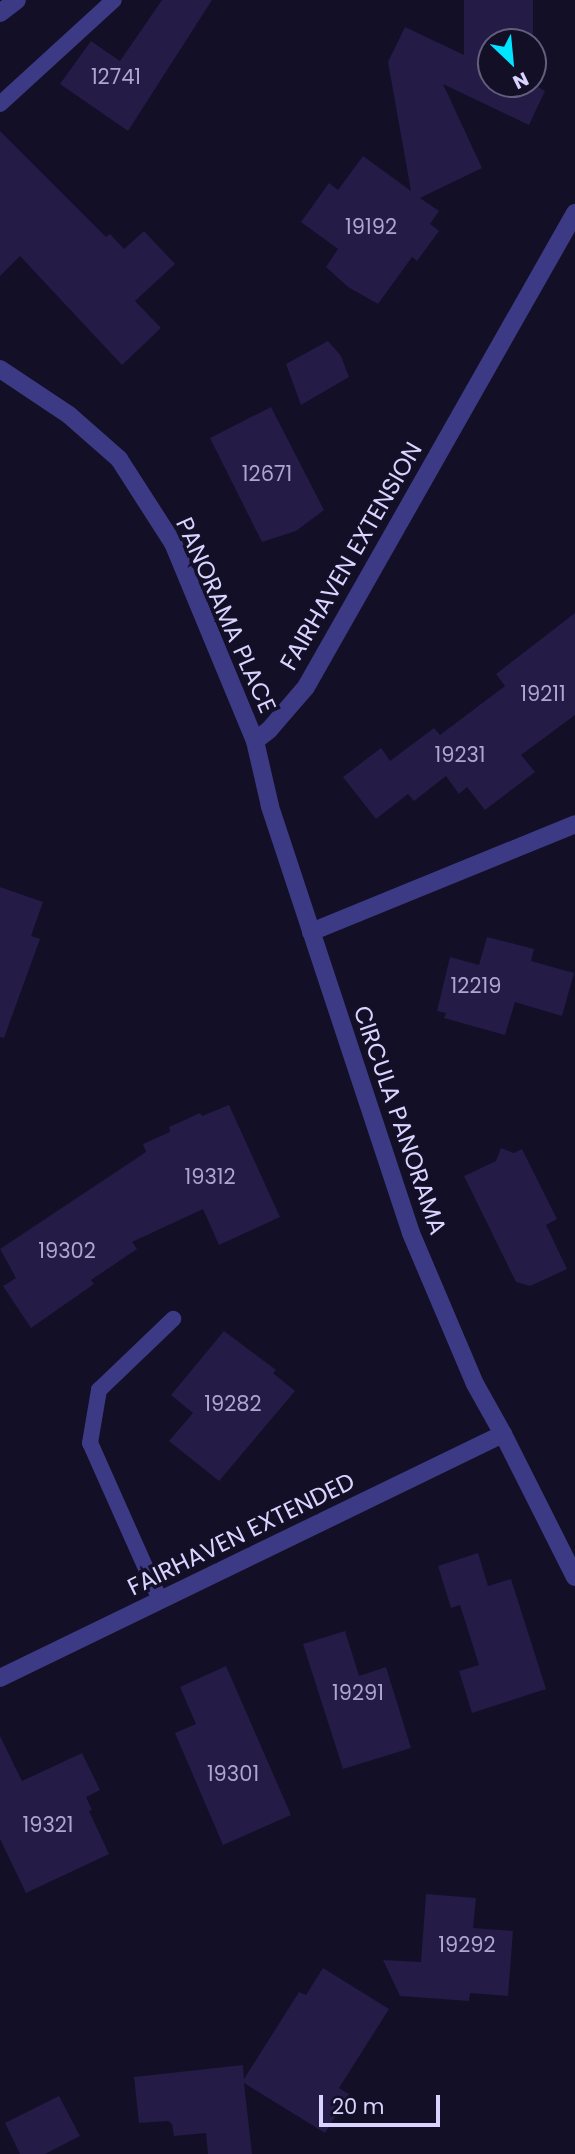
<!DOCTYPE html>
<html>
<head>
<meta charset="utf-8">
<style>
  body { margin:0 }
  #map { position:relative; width:575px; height:2154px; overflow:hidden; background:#130f26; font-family:Poppins,sans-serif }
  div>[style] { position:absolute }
  .building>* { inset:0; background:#241b47 }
  .service>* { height:16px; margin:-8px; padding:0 8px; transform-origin:8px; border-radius:8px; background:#3d3a85 }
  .minor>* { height:18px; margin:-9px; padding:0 9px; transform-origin:9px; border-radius:9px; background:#3d3a85 }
  .tertiary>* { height:18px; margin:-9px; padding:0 9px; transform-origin:9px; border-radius:9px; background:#3d3a85 }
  span { translate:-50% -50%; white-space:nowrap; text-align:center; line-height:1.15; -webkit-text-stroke:7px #130f26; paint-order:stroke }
  .number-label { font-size:21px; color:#aca6d1 }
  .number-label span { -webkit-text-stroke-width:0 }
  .street-label { font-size:24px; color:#d9d4ff }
  .north { position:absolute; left:477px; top:28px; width:70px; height:70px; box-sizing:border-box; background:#130f26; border:2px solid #625e7d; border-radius:50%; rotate:154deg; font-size:19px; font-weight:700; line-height:28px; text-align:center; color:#d9d4ff }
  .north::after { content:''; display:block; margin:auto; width:24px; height:32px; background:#00e5ff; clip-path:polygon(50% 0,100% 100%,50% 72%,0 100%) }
  .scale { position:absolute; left:319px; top:2095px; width:121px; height:32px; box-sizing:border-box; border:4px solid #d9d4ff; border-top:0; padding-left:9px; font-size:21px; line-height:24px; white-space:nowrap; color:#d9d4ff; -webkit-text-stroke:5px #130f26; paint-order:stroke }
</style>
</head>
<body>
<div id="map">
  <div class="building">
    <div style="clip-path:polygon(162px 0,212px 0,128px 131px,60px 84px,91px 41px,120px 61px)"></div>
    <div style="clip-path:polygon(464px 0,533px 0,533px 42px,491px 42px,491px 84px,533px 84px,545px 91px,529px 125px,443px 84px,482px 168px,420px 198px,439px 211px,430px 224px,439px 231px,417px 261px,412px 257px,378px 304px,348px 287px,326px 267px,338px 249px,301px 222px,329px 183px,338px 190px,363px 156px,411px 191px,388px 62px,405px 27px,464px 55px)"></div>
    <div style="clip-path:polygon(0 131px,106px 237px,110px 234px,124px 249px,144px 231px,175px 264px,135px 301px,161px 328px,122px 365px,20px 256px,0 276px)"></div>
    <div style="clip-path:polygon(328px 341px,341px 356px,349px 377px,301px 405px,286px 364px)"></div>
    <div style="clip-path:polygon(271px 407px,324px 510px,296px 531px,262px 542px,210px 438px)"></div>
    <div style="clip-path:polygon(575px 613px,575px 715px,521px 755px,535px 772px,485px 810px,467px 787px,459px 794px,446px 776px,414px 801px,408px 794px,376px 819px,343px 777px,381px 748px,390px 761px,434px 728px,440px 735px,505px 686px,496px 674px)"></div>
    <div style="clip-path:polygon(0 887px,43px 902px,31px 936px,40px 939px,4px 1038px,0 1037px)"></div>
    <div style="clip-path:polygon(487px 937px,534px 949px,531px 961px,574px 973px,562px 1016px,515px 1002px,505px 1035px,444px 1018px,446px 1013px,437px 1011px,450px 957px,479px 965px)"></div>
    <div style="clip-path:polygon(229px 1105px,280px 1217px,219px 1245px,203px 1209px,132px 1242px,137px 1249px,91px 1280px,94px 1284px,31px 1328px,3px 1286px,16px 1278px,0 1249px,146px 1152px,143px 1144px,170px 1132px,169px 1127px,200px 1113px,202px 1116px)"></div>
    <div style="clip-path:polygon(501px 1148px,514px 1153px,522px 1149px,557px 1219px,546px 1225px,567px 1269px,530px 1286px,516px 1282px,464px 1176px,496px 1161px)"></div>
    <div style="clip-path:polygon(224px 1331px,276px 1370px,273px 1373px,295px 1391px,219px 1481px,169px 1441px,193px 1413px,171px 1395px)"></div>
    <div style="clip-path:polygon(478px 1553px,488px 1586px,511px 1579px,546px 1689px,472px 1713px,459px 1671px,479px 1665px,460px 1605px,451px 1608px,438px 1566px)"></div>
    <div style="clip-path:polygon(345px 1631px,359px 1676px,386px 1667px,411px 1748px,343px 1769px,303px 1644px)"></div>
    <div style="clip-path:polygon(226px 1666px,291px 1815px,223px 1845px,175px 1733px,196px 1724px,180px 1687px)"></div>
    <div style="clip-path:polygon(0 1736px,22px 1781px,82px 1753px,100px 1790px,86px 1797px,92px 1810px,89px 1811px,109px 1854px,26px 1893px,0 1839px)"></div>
    <div style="clip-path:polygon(426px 1894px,476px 1898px,473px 1928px,513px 1931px,508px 1996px,470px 1993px,469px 2001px,400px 1996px,383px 1960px,421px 1962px)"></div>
    <div style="clip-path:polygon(323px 1968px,389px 2009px,339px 2088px,349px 2094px,325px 2133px,244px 2083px,252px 2154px,208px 2154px,206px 2133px,174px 2136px,172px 2124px,168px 2121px,139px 2123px,134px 2077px,243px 2065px,244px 2079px,299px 1992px,306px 1995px)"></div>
    <div style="clip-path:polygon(59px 2096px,80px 2136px,45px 2154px,20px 2154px,5px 2123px)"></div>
  </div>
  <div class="service">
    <div style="left:0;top:104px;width:154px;rotate:-42.4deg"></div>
    <div style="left:160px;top:1600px;width:172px;rotate:-114deg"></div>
    <div style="left:90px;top:1443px;width:54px;rotate:-80.4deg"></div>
    <div style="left:99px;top:1390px;width:103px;rotate:-43.8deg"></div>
  </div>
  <div class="minor">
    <div style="left:0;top:13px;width:21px;rotate:-37deg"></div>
    <div style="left:0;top:369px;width:83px;rotate:33.7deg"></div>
    <div style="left:69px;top:415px;width:67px;rotate:41.3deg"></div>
    <div style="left:119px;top:459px;width:100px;rotate:57.3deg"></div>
    <div style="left:173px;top:543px;width:214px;rotate:67.5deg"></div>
    <div style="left:311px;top:932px;width:285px;rotate:-22.2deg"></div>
    <div style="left:503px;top:1434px;width:160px;rotate:63.3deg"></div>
  </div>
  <div class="tertiary">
    <div style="left:0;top:1678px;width:559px;rotate:-25.88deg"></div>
    <div style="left:503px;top:1434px;width:57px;rotate:-119.2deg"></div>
    <div style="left:475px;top:1384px;width:164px;rotate:-113deg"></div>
    <div style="left:411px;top:1233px;width:450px;rotate:-108.3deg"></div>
    <div style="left:270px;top:806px;width:67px;rotate:-103deg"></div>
    <div style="left:255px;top:741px;width:18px;rotate:-38deg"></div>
    <div style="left:269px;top:730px;width:57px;rotate:-49.3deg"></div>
    <div style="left:306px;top:687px;width:545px;rotate:-60.42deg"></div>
  </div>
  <div class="number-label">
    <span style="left:116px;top:77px">12741</span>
    <span style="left:371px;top:227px">19192</span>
    <span style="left:267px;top:474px">12671</span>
    <span style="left:543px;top:694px">19211</span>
    <span style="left:460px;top:755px">19231</span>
    <span style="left:476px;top:986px">12219</span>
    <span style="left:210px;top:1177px">19312</span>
    <span style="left:67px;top:1251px">19302</span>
    <span style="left:233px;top:1404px">19282</span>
    <span style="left:358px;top:1693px">19291</span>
    <span style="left:233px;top:1774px">19301</span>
    <span style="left:48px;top:1825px">19321</span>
    <span style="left:467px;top:1945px">19292</span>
  </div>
  <div class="street-label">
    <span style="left:351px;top:556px;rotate:-60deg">FAIRHAVEN EXTENSION</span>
    <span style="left:226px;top:615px;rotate:66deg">PANORAMA PLACE</span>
    <span style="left:400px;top:1120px;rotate:71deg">CIRCULA PANORAMA</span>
    <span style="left:241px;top:1534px;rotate:-26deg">FAIRHAVEN EXTENDED</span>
  </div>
  <div class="north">N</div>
  <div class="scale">20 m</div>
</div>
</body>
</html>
